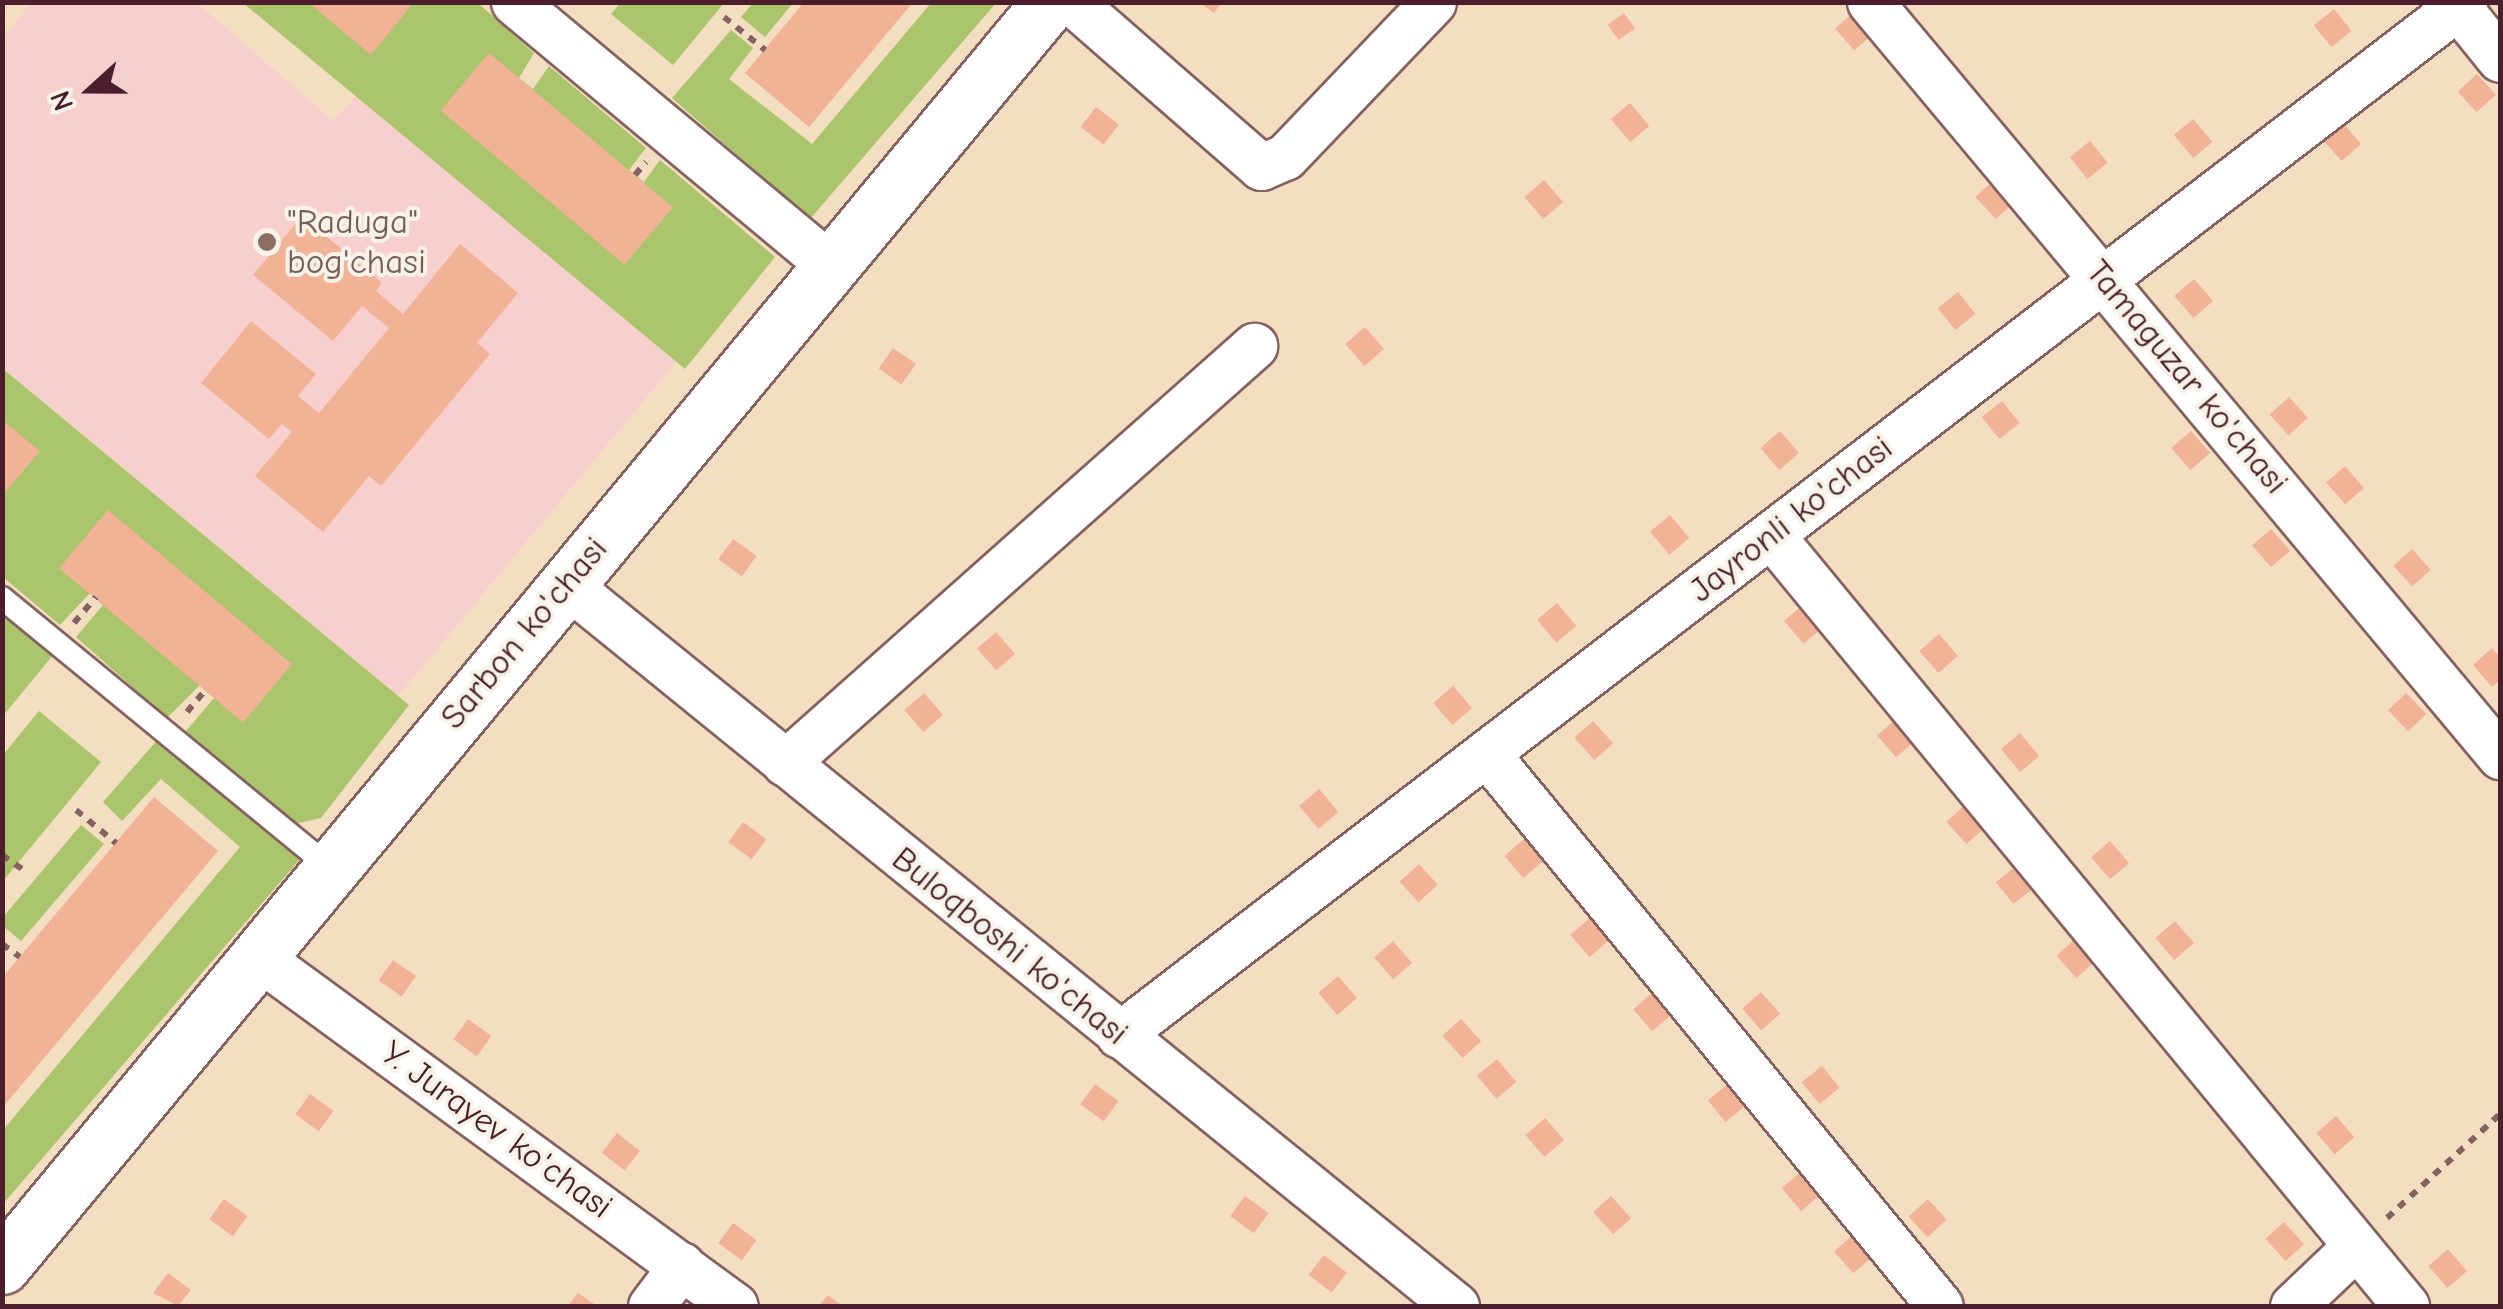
<!DOCTYPE html>
<html>
<head>
<meta charset="utf-8">
<style>
  body { margin:0 }
  #map { position:relative; width:2503px; height:1309px; overflow:hidden; background:#f3dec1; font-family:"Comic Neue",sans-serif }
  div>[style] { position:absolute }
  .built>* { inset:0; background:#f7d0cd }
  .green>* { inset:0; background:#aac56b }
  .building>* { inset:0; background:#f2b295; transform-origin:0 0 }
  .path>* { height:6px; margin-top:-3px; transform-origin:0; background:repeating-linear-gradient(90deg,#856260 0 8px,transparent 0 16px) }
  .roads { filter:drop-shadow(2px 0 #856260) drop-shadow(-2px 0 #856260) drop-shadow(0 2px #856260) drop-shadow(0 -2px #856260) }
  .service>* { height:22px; margin:-11px; padding:0 11px; transform-origin:11px; border-radius:11px; background:#fff }
  .minor>* { height:45px; margin:-22.5px; padding:0 22.5px; transform-origin:22.5px; border-radius:22.5px; background:#fff }
  .tertiary>* { height:55px; margin:-27.5px; padding:0 27.5px; transform-origin:27.5px; border-radius:27.5px; background:#fff }
  .dots>* { width:28px; height:28px; translate:-50% -50%; box-sizing:border-box; border:5px solid #f7f3e8; border-radius:50% }
  span { translate:-50% -50%; white-space:nowrap; text-align:center; line-height:1.15; -webkit-text-stroke:8px #f7f3e8; paint-order:stroke }
  .education-label { font-size:35px; color:#785e54 }
  .left { translate:0 -50%; text-align:left }
  .street-label { font-size:35px; color:#4a1f2b }
  .frame { position:absolute; inset:0; border:5px solid #4a1f2b; pointer-events:none }
  .north { position:absolute; left:40px; top:40px; width:100px; height:100px; -webkit-text-stroke:8px #f7f3e8; paint-order:stroke; rotate:249deg; font-size:28px; font-weight:700; line-height:40px; text-align:center; color:#4a1f2b }
  .north::after { content:''; display:block; margin:auto; width:35px; height:45px; background:#4a1f2b; clip-path:polygon(50% 0,100% 100%,50% 72%,0 100%) }
</style>
</head>
<body>
<div id="map">
  <div class="built">
    <div style="clip-path:polygon(31px 3px,197px 3px,333px 121px,356px 96px,676px 362px,398px 696px,3px 368px,2px 40px)"></div>
  </div>
  <div class="green">
    <div style="clip-path:polygon(621px 2px,724px 2px,724px 3px,673px 65px,611px 14px)"></div>
    <div style="clip-path:polygon(243px 3px,478px 3px,534px 53px,519px 78px,533px 89px,549px 66px,646px 148px,629px 170px,644px 182px,660px 160px,775px 257px,685px 369px)"></div>
    <div style="clip-path:polygon(753px 3px,753px 2px,793px 3px,765px 37px,741px 17px)"></div>
    <div style="clip-path:polygon(931px 3px,996px 3px,810px 219px,672px 98px,731px 30px,753px 48px,729px 79px,812px 144px)"></div>
    <div style="clip-path:polygon(2px 368px,409px 705px,321px 818px,294px 824px,185px 732px,215px 697px,201px 684px,167px 718px,76px 637px,103px 605px,90px 593px,60px 625px,3px 577px)"></div>
    <div style="clip-path:polygon(3px 613px,53px 655px,3px 716px)"></div>
    <div style="clip-path:polygon(39px 711px,101px 762px,3px 881px,3px 755px)"></div>
    <div style="clip-path:polygon(159px 738px,301px 858px,3px 1204px,3px 1130px,240px 847px,161px 779px,122px 821px,103px 802px)"></div>
    <div style="clip-path:polygon(81px 825px,104px 844px,21px 941px,3px 926px,3px 917px)"></div>
  </div>
  <div class="building">
    <div style="clip-path:polygon(308px 2px,414px 2px,371px 55px)"></div>
    <div style="clip-path:polygon(804px 2px,913px 2px,809px 127px,745px 73px)"></div>
    <div style="clip-path:polygon(1199px 2px,1222px 2px,1214px 13px)"></div>
    <div style="left:2334px;top:9px;width:28px;height:26px;rotate:51deg"></div>
    <div style="left:1854px;top:12px;width:29px;height:25px;rotate:49deg"></div>
    <div style="left:1624px;top:13px;width:19px;height:20px;rotate:55deg"></div>
    <div style="left:489px;top:53px;width:240px;height:75px;rotate:40deg"></div>
    <div style="left:2477px;top:74px;width:28px;height:26px;rotate:48deg"></div>
    <div style="left:1630px;top:103px;width:30px;height:25px;rotate:50deg"></div>
    <div style="left:1096px;top:107px;width:29px;height:25px;rotate:38deg"></div>
    <div style="left:2193px;top:119px;width:30px;height:25px;rotate:50deg"></div>
    <div style="left:2342px;top:122px;width:29px;height:26px;rotate:49deg"></div>
    <div style="left:2090px;top:141px;width:28px;height:26px;rotate:51deg"></div>
    <div style="left:1544px;top:180px;width:29px;height:26px;rotate:49deg"></div>
    <div style="left:1994px;top:180px;width:30px;height:25px;rotate:48deg"></div>
    <div style="clip-path:polygon(302px 216px,382px 283px,376px 291px,403px 314px,460px 244px,518px 293px,477px 343px,490px 354px,381px 486px,369px 476px,323px 532px,255px 476px,292px 432px,282px 424px,269px 439px,201px 383px,251px 321px,316px 374px,298px 396px,319px 413px,389px 328px,362px 306px,333px 341px,253px 275px)"></div>
    <div style="left:2194px;top:279px;width:29px;height:26px;rotate:49deg"></div>
    <div style="left:1958px;top:292px;width:28px;height:26px;rotate:51deg"></div>
    <div style="left:1365px;top:327px;width:29px;height:26px;rotate:49deg"></div>
    <div style="left:893px;top:348px;width:28px;height:25px;rotate:35deg"></div>
    <div style="left:2289px;top:397px;width:28px;height:26px;rotate:48deg"></div>
    <div style="left:2002px;top:401px;width:28px;height:26px;rotate:51deg"></div>
    <div style="clip-path:polygon(2px 420px,40px 451px,2px 496px)"></div>
    <div style="left:1780px;top:431px;width:29px;height:26px;rotate:49deg"></div>
    <div style="left:2191px;top:431px;width:29px;height:26px;rotate:49deg"></div>
    <div style="left:2345px;top:466px;width:29px;height:25px;rotate:49deg"></div>
    <div style="left:108px;top:510px;width:240px;height:76px;rotate:40deg"></div>
    <div style="left:1670px;top:515px;width:30px;height:26px;rotate:50deg"></div>
    <div style="left:2271px;top:529px;width:29px;height:25px;rotate:49deg"></div>
    <div style="left:733px;top:539px;width:29px;height:25px;rotate:36deg"></div>
    <div style="left:2412px;top:549px;width:28px;height:25px;rotate:48deg"></div>
    <div style="left:1557px;top:603px;width:30px;height:26px;rotate:50deg"></div>
    <div style="left:1804px;top:604px;width:30px;height:26px;rotate:50deg"></div>
    <div style="left:996px;top:632px;width:29px;height:25px;rotate:49deg"></div>
    <div style="left:1939px;top:634px;width:29px;height:26px;rotate:49deg"></div>
    <div style="clip-path:polygon(2492px 648px,2500px 658px,2500px 680px,2492px 687px,2473px 665px)"></div>
    <div style="left:1453px;top:686px;width:29px;height:26px;rotate:49deg"></div>
    <div style="left:924px;top:693px;width:29px;height:26px;rotate:49deg"></div>
    <div style="left:2406px;top:693px;width:29px;height:25px;rotate:46deg"></div>
    <div style="left:1896px;top:719px;width:29px;height:25px;rotate:49deg"></div>
    <div style="left:1593px;top:721px;width:30px;height:25px;rotate:48deg"></div>
    <div style="left:2020px;top:733px;width:30px;height:25px;rotate:50deg"></div>
    <div style="left:1319px;top:789px;width:30px;height:26px;rotate:50deg"></div>
    <div style="clip-path:polygon(154px 797px,218px 851px,2px 1108px,2px 978px)"></div>
    <div style="left:1965px;top:805px;width:30px;height:25px;rotate:48deg"></div>
    <div style="left:743px;top:822px;width:29px;height:25px;rotate:36deg"></div>
    <div style="left:1524px;top:839px;width:29px;height:26px;rotate:49deg"></div>
    <div style="left:2110px;top:841px;width:29px;height:25px;rotate:49deg"></div>
    <div style="left:1419px;top:864px;width:28px;height:26px;rotate:48deg"></div>
    <div style="left:2016px;top:866px;width:28px;height:26px;rotate:51deg"></div>
    <div style="left:1590px;top:918px;width:29px;height:26px;rotate:49deg"></div>
    <div style="left:2175px;top:921px;width:29px;height:26px;rotate:49deg"></div>
    <div style="left:2075px;top:939px;width:30px;height:25px;rotate:48deg"></div>
    <div style="left:1393px;top:941px;width:29px;height:25px;rotate:49deg"></div>
    <div style="left:393px;top:960px;width:28px;height:25px;rotate:35deg"></div>
    <div style="left:1338px;top:976px;width:29px;height:26px;rotate:49deg"></div>
    <div style="left:1761px;top:992px;width:29px;height:25px;rotate:49deg"></div>
    <div style="left:1652px;top:993px;width:29px;height:25px;rotate:49deg"></div>
    <div style="left:468px;top:1019px;width:29px;height:25px;rotate:36deg"></div>
    <div style="left:1461px;top:1019px;width:30px;height:25px;rotate:48deg"></div>
    <div style="left:1497px;top:1059px;width:30px;height:26px;rotate:50deg"></div>
    <div style="left:1822px;top:1066px;width:28px;height:26px;rotate:51deg"></div>
    <div style="left:1095px;top:1084px;width:29px;height:25px;rotate:36deg"></div>
    <div style="left:1728px;top:1084px;width:28px;height:26px;rotate:51deg"></div>
    <div style="left:310px;top:1094px;width:29px;height:25px;rotate:36deg"></div>
    <div style="left:2336px;top:1116px;width:28px;height:26px;rotate:49deg"></div>
    <div style="left:1545px;top:1118px;width:29px;height:26px;rotate:49deg"></div>
    <div style="left:617px;top:1133px;width:29px;height:25px;rotate:38deg"></div>
    <div style="left:1801px;top:1172px;width:30px;height:25px;rotate:50deg"></div>
    <div style="left:1245px;top:1196px;width:29px;height:25px;rotate:36deg"></div>
    <div style="left:1611px;top:1196px;width:30px;height:24px;rotate:48deg"></div>
    <div style="left:224px;top:1199px;width:29px;height:25px;rotate:36deg"></div>
    <div style="left:1928px;top:1199px;width:28px;height:26px;rotate:48deg"></div>
    <div style="left:2284px;top:1222px;width:30px;height:25px;rotate:48deg"></div>
    <div style="left:733px;top:1223px;width:29px;height:25px;rotate:36deg"></div>
    <div style="left:1853px;top:1235px;width:29px;height:25px;rotate:49deg"></div>
    <div style="left:2448px;top:1249px;width:29px;height:26px;rotate:49deg"></div>
    <div style="left:1324px;top:1255px;width:29px;height:25px;rotate:38deg"></div>
    <div style="clip-path:polygon(168px 1273px,191px 1290px,178px 1306px,153px 1293px)"></div>
    <div style="clip-path:polygon(578px 1293px,597px 1306px,568px 1306px)"></div>
    <div style="clip-path:polygon(828px 1295px,842px 1306px,819px 1306px)"></div>
  </div>
  <div class="path">
    <div style="left:724px;top:17px;width:53px;rotate:38.8deg"></div>
    <div style="left:635px;top:175px;width:17px;rotate:-50deg"></div>
    <div style="left:74px;top:623px;width:34px;rotate:-50deg"></div>
    <div style="left:187px;top:712px;width:30px;rotate:-50deg"></div>
    <div style="left:76px;top:810px;width:52px;rotate:39.5deg"></div>
    <div style="left:2px;top:855px;width:28px;rotate:35deg"></div>
    <div style="left:2px;top:944px;width:22px;rotate:36deg"></div>
    <div style="left:2387px;top:1218px;width:154px;rotate:-42.6deg"></div>
  </div>
  <div class="roads">
    <div class="service">
      <div style="left:2px;top:598px;width:422px;rotate:39.4deg"></div>
    </div>
    <div class="minor">
      <div style="left:514px;top:2px;width:413px;rotate:39.8deg"></div>
      <div style="left:1072px;top:2px;width:251px;rotate:41.1deg"></div>
      <div style="left:1261px;top:167px;width:26px;rotate:-23deg"></div>
      <div style="left:1285px;top:157px;width:214px;rotate:-46.3deg"></div>
      <div style="left:1870px;top:2px;width:983px;rotate:50.12deg"></div>
      <div style="left:2454px;top:2px;width:73px;rotate:51.1deg"></div>
      <div style="left:1771px;top:535px;width:999px;rotate:50.52deg"></div>
      <div style="left:566px;top:584px;width:1146px;rotate:39.05deg"></div>
      <div style="left:1486px;top:753px;width:715px;rotate:50.61deg"></div>
      <div style="left:785px;top:763px;width:628px;rotate:-41.64deg"></div>
      <div style="left:257px;top:956px;width:592px;rotate:36.21deg"></div>
      <div style="left:1119px;top:1035px;width:1696px;rotate:-37.53deg"></div>
      <div style="left:651px;top:1306px;width:51px;rotate:-52.9deg"></div>
      <div style="left:2293px;top:1306px;width:87px;rotate:-43.6deg"></div>
    </div>
    <div class="tertiary">
      <div style="left:2px;top:1266px;width:1642px;rotate:-50.34deg"></div>
    </div>
  </div>
  <div class="dots">
    <div style="left:267px;top:242px;background:#8d6e63"></div>
  </div>
  <div class="education-label">
    <span class="left" style="left:287px;top:242px">"Raduga"<br>bog'chasi</span>
  </div>
  <div class="street-label">
    <span style="left:2187px;top:377px;rotate:50deg">Tamaguzar ko'chasi</span>
    <span style="left:1791px;top:519px;rotate:-38deg">Jayronli ko'chasi</span>
    <span style="left:524px;top:633px;rotate:-50deg">Sarbon ko'chasi</span>
    <span style="left:1010px;top:946px;rotate:39deg">Buloqboshi ko'chasi</span>
    <span style="left:497px;top:1130px;rotate:36deg">Y. Jurayev ko'chasi</span>
  </div>
  <div class="frame"></div>
  <div class="north">N</div>
</div>
</body>
</html>
